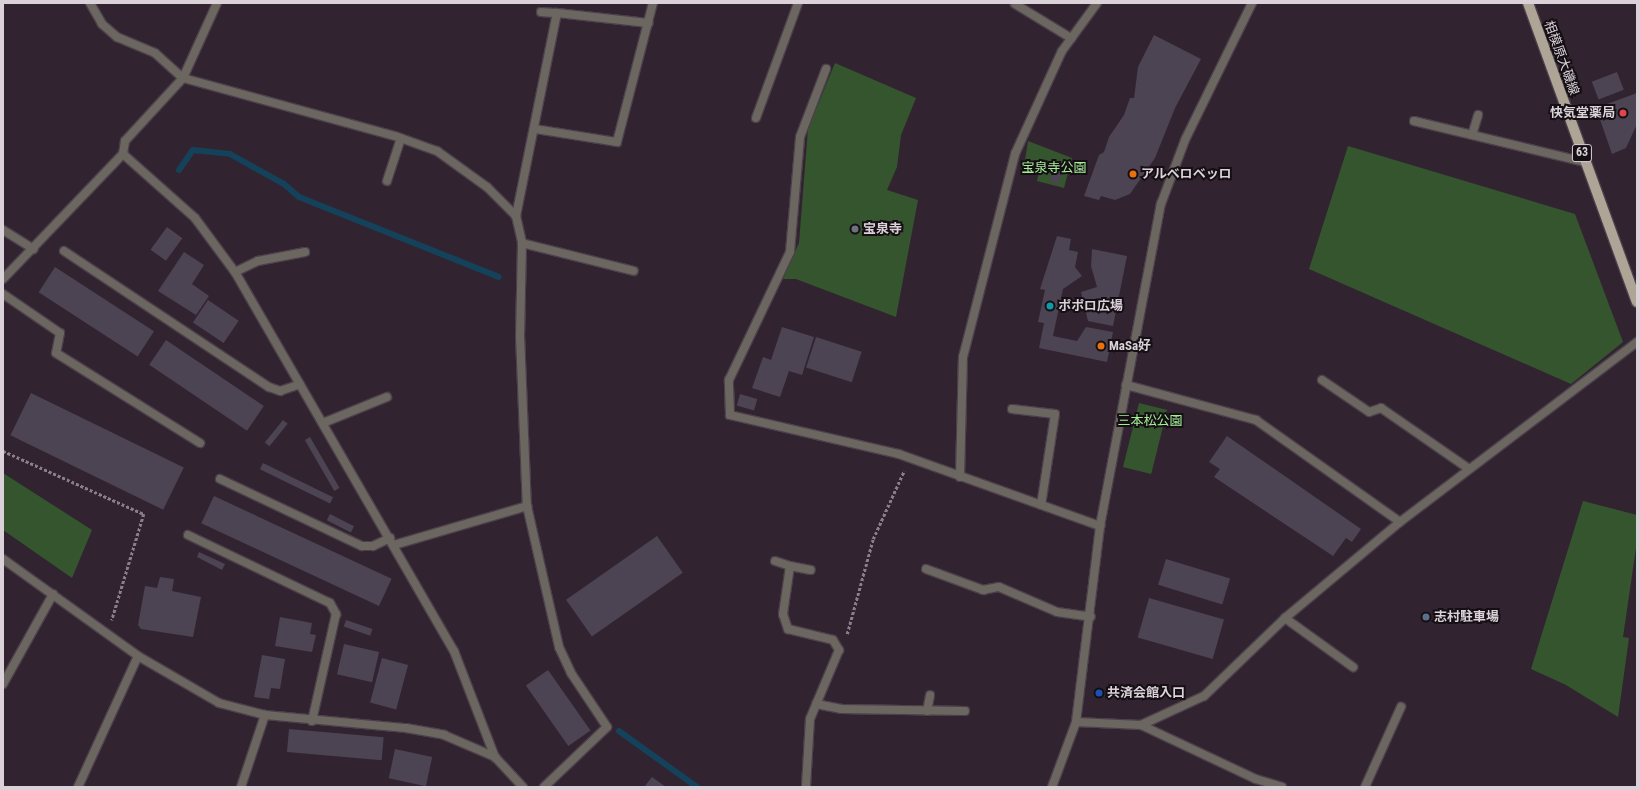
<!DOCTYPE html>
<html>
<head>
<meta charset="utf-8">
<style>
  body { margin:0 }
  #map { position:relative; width:1640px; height:790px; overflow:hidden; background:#312430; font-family:"Roboto Condensed","Noto Sans JP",sans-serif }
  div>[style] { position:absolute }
  .green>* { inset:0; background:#35552f; transform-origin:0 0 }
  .stream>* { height:6px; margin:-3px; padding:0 3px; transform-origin:3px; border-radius:3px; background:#15425b }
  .building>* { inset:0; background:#4c4353; transform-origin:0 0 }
  .path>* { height:2.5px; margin-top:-1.25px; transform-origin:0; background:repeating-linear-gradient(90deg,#8b808a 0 3px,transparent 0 5px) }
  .roads { filter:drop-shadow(1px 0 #4c404b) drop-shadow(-1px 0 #4c404b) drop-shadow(0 1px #4c404b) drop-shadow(0 -1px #4c404b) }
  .service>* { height:8px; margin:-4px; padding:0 4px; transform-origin:4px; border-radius:4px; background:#6b6760 }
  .minor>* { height:8px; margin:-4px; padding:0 4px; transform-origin:4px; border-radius:4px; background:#6b6760 }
  .tertiary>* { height:8px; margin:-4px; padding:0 4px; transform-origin:4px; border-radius:4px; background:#6b6760 }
  .primary>* { height:10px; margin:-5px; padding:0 5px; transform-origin:5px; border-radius:5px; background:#aea596 }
  .dots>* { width:11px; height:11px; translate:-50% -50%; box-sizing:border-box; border:2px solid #150f14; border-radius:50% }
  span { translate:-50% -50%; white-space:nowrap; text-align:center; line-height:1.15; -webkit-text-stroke:4px #150f14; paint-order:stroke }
  .shield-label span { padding:1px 3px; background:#150f14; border:1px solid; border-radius:3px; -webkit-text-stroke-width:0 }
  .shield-label { font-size:12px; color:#dad1d9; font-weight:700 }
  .street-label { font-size:13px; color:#dad1d9 }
  .poi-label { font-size:13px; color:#dad1d9; font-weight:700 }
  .right { translate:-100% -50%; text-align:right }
  .left { translate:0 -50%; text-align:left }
  .park-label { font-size:13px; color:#a4ee97 }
  .frame { position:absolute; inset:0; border:4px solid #dad1d9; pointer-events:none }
</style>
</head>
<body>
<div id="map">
  <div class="green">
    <div style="clip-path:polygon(835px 63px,916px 98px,901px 135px,897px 167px,887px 190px,918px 200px,896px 317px,796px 279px,783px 279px,799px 243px,808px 129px)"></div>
    <div style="clip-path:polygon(1028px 141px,1072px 158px,1064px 188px,1037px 181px,1040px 167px,1025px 160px)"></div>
    <div style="clip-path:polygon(1348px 146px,1575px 214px,1623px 342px,1571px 384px,1309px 269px)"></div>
    <div style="left:1139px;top:403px;width:29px;height:66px;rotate:14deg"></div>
    <div style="clip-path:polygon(3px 473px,92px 530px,72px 578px,3px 530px)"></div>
    <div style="clip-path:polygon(1583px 501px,1637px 515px,1637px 541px,1623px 637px,1629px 638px,1618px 717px,1566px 685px,1531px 669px)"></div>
  </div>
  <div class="stream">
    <div style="left:179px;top:170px;width:24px;rotate:-55deg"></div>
    <div style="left:193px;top:150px;width:37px;rotate:6deg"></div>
    <div style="left:230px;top:154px;width:62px;rotate:29.1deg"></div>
    <div style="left:284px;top:184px;width:20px;rotate:41deg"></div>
    <div style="left:299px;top:197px;width:215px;rotate:21.8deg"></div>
    <div style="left:619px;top:731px;width:96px;rotate:35.7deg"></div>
  </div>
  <div class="building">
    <div style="clip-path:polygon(1154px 35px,1201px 59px,1175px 108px,1155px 158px,1130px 194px,1115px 200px,1101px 196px,1099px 200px,1084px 196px,1099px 155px,1104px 152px,1109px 137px,1124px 115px,1130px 98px,1134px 98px,1138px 67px)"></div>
    <div style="left:1617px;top:72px;width:19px;height:27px;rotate:69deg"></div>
    <div style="clip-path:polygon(1637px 93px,1637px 124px,1626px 148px,1612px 154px,1596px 108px)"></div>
    <div style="left:1055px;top:167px;width:9px;height:15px;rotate:21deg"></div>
    <div style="left:167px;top:227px;width:19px;height:28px;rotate:36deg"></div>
    <div style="clip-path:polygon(1057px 236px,1071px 239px,1069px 250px,1078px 252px,1075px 267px,1082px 276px,1063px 289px,1053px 336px,1077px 341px,1086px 327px,1113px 332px,1107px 362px,1039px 348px,1044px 323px,1038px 322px,1045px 290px,1040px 289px)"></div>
    <div style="clip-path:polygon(1092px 249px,1127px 256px,1113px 326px,1088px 321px,1081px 292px,1097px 287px,1091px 266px)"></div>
    <div style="clip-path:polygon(184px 252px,204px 265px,192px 284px,209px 296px,196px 315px,158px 291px)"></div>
    <div style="left:55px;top:267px;width:118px;height:30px;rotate:33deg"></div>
    <div style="left:208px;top:300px;width:37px;height:27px;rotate:34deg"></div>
    <div style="clip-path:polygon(782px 327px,814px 337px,802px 375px,789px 371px,780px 397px,752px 388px,763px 357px,771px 360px)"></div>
    <div style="left:816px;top:337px;width:48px;height:32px;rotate:18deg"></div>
    <div style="left:166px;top:340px;width:118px;height:30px;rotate:34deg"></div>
    <div style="left:31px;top:393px;width:170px;height:47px;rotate:26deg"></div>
    <div style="left:740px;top:394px;width:18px;height:12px;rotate:16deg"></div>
    <div style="left:283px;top:420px;width:6px;height:29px;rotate:39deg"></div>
    <div style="clip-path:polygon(1227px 436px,1361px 529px,1352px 542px,1346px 538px,1333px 556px,1214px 477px,1220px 469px,1209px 462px)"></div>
    <div style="left:310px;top:437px;width:59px;height:6px;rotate:60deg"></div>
    <div style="left:263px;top:463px;width:78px;height:7px;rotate:26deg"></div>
    <div style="left:214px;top:496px;width:196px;height:30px;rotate:25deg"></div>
    <div style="left:330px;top:514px;width:27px;height:7px;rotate:27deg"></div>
    <div style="left:657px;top:536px;width:45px;height:111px;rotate:55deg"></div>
    <div style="clip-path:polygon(199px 552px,225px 564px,222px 570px,197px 557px)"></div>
    <div style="left:1166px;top:559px;width:67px;height:27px;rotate:17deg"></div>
    <div style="clip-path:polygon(160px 577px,174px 579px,172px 591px,201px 597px,193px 637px,141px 629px,138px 625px,145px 586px,157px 588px)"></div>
    <div style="left:1149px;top:598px;width:78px;height:41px;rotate:16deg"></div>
    <div style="clip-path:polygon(280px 617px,312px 623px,310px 634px,316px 635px,312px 652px,275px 646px)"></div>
    <div style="left:346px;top:620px;width:28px;height:7px;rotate:19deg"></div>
    <div style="left:344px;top:644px;width:36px;height:31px;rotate:13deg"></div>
    <div style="clip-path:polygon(262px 655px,285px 659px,280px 689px,271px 688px,269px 699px,254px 697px)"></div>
    <div style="left:382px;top:658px;width:27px;height:46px;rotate:15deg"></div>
    <div style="left:548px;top:670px;width:74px;height:27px;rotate:55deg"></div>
    <div style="left:289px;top:729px;width:95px;height:23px;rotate:5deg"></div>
    <div style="left:395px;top:749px;width:38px;height:30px;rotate:12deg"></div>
    <div style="clip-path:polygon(652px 777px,666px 787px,644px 787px)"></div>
  </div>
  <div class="path">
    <div style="left:3px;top:451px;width:154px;rotate:24.1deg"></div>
    <div style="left:144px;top:514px;width:111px;rotate:106.8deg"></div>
    <div style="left:847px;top:634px;width:98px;rotate:-74.7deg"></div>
    <div style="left:873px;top:539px;width:75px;rotate:-65.5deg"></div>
  </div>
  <div class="roads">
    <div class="service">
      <div style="left:1015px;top:4px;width:66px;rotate:31.3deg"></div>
      <div style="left:1414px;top:121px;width:176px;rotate:13.5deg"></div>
      <div style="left:1472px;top:135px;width:21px;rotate:-73deg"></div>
      <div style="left:387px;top:181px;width:45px;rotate:-72deg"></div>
      <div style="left:3px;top:230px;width:36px;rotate:32deg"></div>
      <div style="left:64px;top:251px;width:246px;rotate:33.6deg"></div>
      <div style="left:269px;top:387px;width:12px;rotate:20deg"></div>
      <div style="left:280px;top:391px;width:21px;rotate:-19deg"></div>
      <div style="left:235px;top:272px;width:25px;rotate:-26deg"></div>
      <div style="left:258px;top:261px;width:48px;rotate:-10.8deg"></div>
      <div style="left:3px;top:294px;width:69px;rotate:34.4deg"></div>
      <div style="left:60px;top:333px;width:20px;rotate:101deg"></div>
      <div style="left:56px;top:353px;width:170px;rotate:32deg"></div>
      <div style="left:1322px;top:380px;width:57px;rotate:34.2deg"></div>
      <div style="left:1369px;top:412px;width:13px;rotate:-18deg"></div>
      <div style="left:1381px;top:408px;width:107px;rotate:34.7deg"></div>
      <div style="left:730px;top:415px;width:35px;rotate:-92deg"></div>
      <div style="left:729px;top:380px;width:142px;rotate:-64.5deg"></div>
      <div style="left:790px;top:252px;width:115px;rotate:-85deg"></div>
      <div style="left:800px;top:137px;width:73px;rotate:-69.1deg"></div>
      <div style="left:323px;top:423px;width:69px;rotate:-22.1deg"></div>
      <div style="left:220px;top:479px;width:157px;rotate:25.3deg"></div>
      <div style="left:362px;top:546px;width:11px"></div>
      <div style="left:373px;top:546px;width:19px;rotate:-25deg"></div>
      <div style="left:188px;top:535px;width:157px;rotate:25.6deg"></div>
      <div style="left:330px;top:603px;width:13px;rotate:61deg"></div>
      <div style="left:336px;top:614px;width:13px;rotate:103deg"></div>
      <div style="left:926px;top:569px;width:61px;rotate:20.2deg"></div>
      <div style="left:983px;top:590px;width:16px;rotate:-11deg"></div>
      <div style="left:999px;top:587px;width:63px;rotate:23.3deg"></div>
      <div style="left:1057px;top:612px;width:34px;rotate:8deg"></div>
      <div style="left:1285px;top:618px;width:84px;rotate:35.8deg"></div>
      <div style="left:78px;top:787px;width:144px;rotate:-65.4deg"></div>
      <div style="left:1365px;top:787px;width:88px;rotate:-65.8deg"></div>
    </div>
    <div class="minor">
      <div style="left:90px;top:3px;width:24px;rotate:60deg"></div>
      <div style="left:102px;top:24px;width:20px;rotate:41deg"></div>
      <div style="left:117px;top:37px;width:41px;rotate:22.8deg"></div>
      <div style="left:155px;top:53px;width:38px;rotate:42deg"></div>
      <div style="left:183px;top:78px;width:220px;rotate:15.3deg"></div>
      <div style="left:395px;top:136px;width:45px;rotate:19.7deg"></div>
      <div style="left:437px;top:151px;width:62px;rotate:35.8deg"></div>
      <div style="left:487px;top:187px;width:41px;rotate:45deg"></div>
      <div style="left:516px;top:216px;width:28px;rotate:77deg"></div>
      <div style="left:522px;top:243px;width:92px;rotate:91.2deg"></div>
      <div style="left:520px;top:335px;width:171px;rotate:87.7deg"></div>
      <div style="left:527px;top:506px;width:145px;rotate:77.2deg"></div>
      <div style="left:559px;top:647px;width:29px;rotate:65deg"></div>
      <div style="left:571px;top:673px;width:65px;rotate:56.3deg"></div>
      <div style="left:607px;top:727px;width:87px;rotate:136.4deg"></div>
      <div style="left:541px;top:12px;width:16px;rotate:4deg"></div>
      <div style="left:756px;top:118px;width:122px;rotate:-69.9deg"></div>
      <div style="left:535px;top:129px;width:83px;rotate:9deg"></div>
      <div style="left:617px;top:142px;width:144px;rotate:-75.5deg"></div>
      <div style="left:123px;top:154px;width:96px;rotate:41.6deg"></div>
      <div style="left:195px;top:218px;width:67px;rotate:53.5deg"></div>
      <div style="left:235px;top:272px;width:438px;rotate:60deg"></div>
      <div style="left:454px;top:651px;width:114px;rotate:68.9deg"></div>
      <div style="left:516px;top:216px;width:207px;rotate:-78.6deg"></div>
      <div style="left:557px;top:13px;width:92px;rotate:6.3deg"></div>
      <div style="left:522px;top:243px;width:115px;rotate:14deg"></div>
      <div style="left:3px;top:279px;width:173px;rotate:-46.2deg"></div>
      <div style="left:123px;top:154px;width:13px;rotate:-81deg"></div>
      <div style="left:125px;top:141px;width:86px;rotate:-47.4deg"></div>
      <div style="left:183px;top:78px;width:82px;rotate:-65.6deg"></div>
      <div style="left:1012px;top:409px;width:43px;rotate:6.6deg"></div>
      <div style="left:1055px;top:414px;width:92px;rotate:98.7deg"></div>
      <div style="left:730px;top:415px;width:173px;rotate:13deg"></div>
      <div style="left:899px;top:454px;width:214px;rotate:19.7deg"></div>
      <div style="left:960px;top:477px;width:120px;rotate:-88.6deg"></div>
      <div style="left:963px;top:357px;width:210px;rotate:-75.6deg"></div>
      <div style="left:1015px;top:154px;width:113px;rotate:-65.5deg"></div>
      <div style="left:1062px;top:51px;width:59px;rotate:-53.9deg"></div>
      <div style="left:394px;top:545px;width:139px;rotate:-16.3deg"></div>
      <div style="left:3px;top:559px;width:166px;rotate:35.7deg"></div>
      <div style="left:138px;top:656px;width:94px;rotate:30.1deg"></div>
      <div style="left:219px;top:703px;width:48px;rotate:14.6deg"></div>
      <div style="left:265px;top:715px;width:142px;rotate:5.3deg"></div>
      <div style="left:406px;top:728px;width:39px;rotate:10deg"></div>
      <div style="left:444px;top:735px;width:56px;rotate:23.3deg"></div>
      <div style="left:495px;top:757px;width:41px;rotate:47deg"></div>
      <div style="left:775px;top:561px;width:16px;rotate:18deg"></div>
      <div style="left:790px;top:566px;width:49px;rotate:98.3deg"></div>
      <div style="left:783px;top:614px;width:16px;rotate:72deg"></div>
      <div style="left:788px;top:629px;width:46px;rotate:13.7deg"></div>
      <div style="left:833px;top:640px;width:12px;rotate:59deg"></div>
      <div style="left:839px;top:650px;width:75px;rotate:112.8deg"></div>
      <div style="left:810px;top:719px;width:68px;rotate:93.4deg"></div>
      <div style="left:790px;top:566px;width:21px;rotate:11deg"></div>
      <div style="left:3px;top:684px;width:103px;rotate:-60.9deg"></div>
      <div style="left:816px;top:704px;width:25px;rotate:11deg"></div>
      <div style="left:841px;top:709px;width:124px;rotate:0.9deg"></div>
      <div style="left:927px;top:711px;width:16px;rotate:-79deg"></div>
      <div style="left:312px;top:721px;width:96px;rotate:-77.4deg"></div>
      <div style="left:1076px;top:722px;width:65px;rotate:2.6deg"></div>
      <div style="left:1141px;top:725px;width:69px;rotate:-24.7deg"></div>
      <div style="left:1204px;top:696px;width:112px;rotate:-43.9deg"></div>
      <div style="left:1285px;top:618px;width:150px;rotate:-39.9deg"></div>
      <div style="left:1400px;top:522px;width:298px;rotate:-37.2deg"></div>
      <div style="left:1141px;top:725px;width:127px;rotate:25.2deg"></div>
      <div style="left:1256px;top:779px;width:27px;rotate:17deg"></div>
      <div style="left:241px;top:787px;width:76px;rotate:-71.6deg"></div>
    </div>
    <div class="tertiary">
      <div style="left:1126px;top:385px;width:135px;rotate:15.1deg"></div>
      <div style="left:1256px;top:420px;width:176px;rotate:35.3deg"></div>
      <div style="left:1052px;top:787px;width:69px;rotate:-69.7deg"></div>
      <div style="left:1076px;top:722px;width:197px;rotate:-83deg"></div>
      <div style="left:1100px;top:526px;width:328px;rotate:-79.3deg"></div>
      <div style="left:1161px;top:204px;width:68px;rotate:-69.4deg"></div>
      <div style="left:1185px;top:140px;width:153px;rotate:-63.9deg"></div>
    </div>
    <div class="primary">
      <div style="left:1528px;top:3px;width:318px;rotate:70deg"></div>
    </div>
  </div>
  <div class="dots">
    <div style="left:1623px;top:113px;background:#e0444e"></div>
    <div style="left:1133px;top:174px;background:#e8710a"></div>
    <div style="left:855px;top:229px;background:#6b7280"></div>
    <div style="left:1050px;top:306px;background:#0f9aa8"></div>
    <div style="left:1101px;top:346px;background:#e8710a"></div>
    <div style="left:1426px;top:617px;background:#5c6f8a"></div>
    <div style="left:1099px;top:693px;background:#1a4fb4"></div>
  </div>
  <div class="shield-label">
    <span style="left:1582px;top:153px">63</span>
  </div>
  <div class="street-label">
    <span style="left:1561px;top:58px;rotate:70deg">相模原大磯線</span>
  </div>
  <div class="poi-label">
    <span class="right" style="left:1615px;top:113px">快気堂薬局</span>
    <span class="left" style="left:1141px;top:174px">アルベロベッロ</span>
    <span class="left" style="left:863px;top:229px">宝泉寺</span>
    <span class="left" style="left:1058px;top:306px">ポポロ広場</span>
    <span class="left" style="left:1109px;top:346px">MaSa好</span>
    <span class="left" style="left:1434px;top:617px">志村駐車場</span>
    <span class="left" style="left:1107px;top:693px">共済会館入口</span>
  </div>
  <div class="park-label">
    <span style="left:1054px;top:168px">宝泉寺公園</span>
    <span style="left:1150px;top:421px">三本松公園</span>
  </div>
  <div class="frame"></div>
</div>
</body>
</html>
